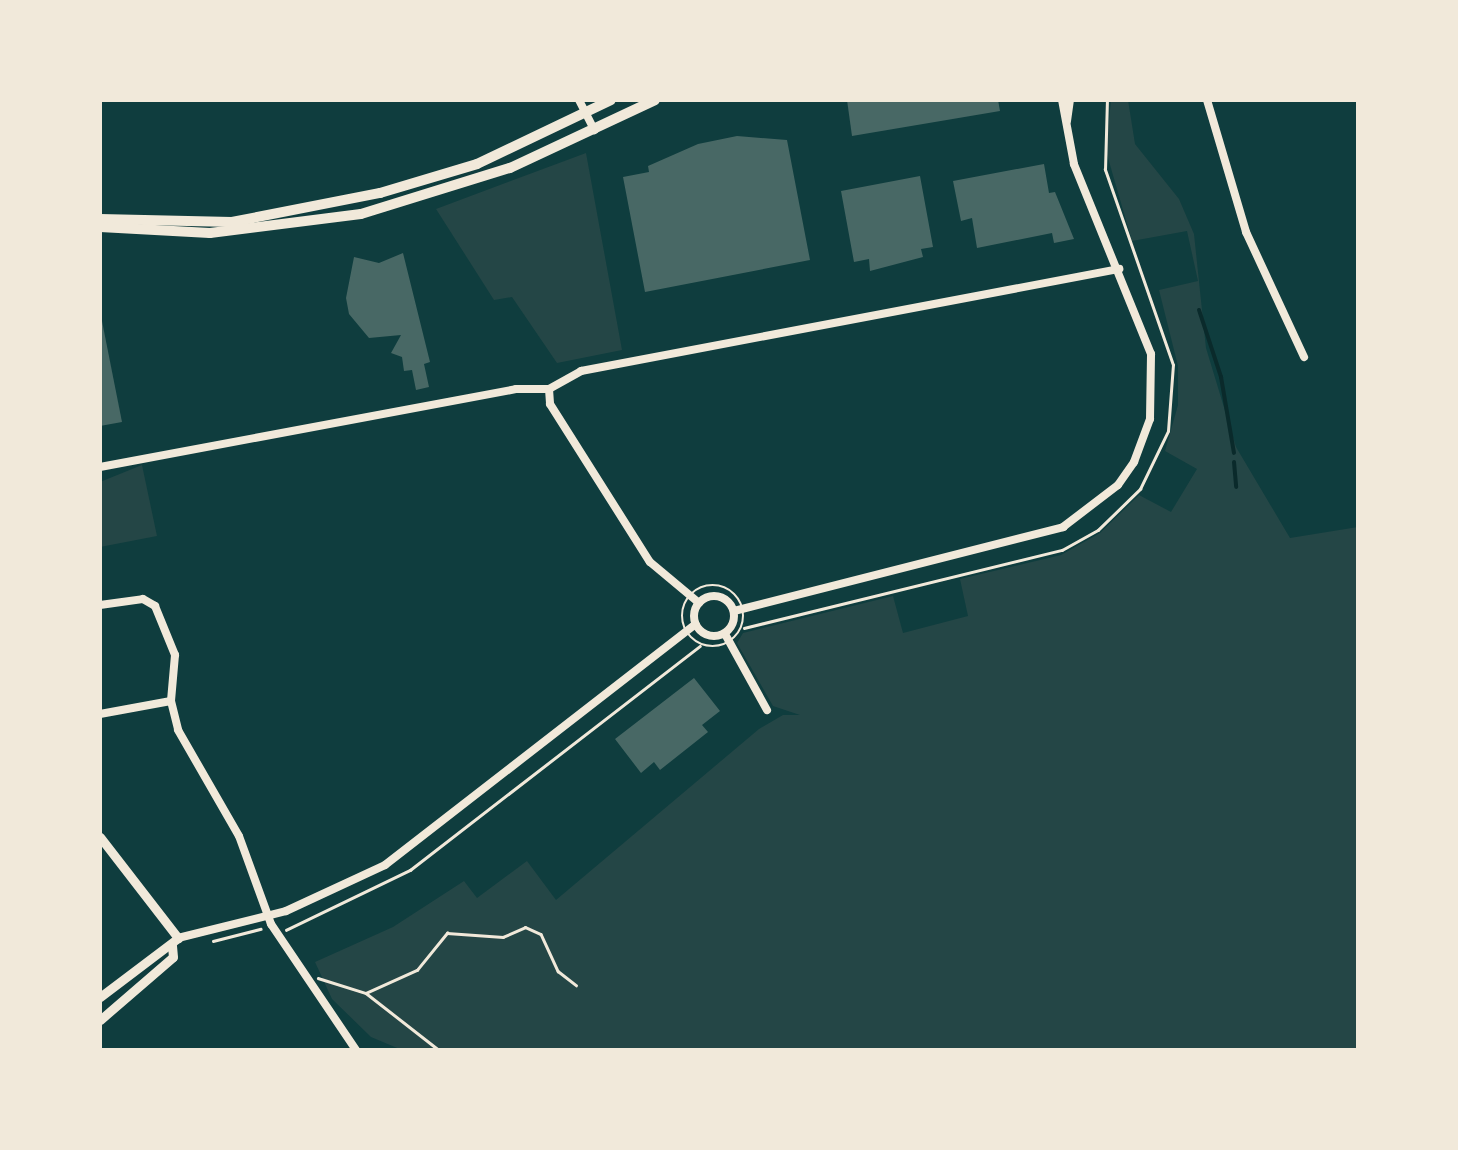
<!DOCTYPE html>
<html>
<head>
<meta charset="utf-8">
<style>
  body { margin:0 }
  #map { position:relative; width:1458px; height:1150px; overflow:hidden; background:#0f3d3e; font-family:"DejaVu Sans",sans-serif }
  div>[style] { position:absolute }
  .green>* { inset:0; background:#244646 }
  .stream>* { height:4px; margin:-2px; padding:0 2px; transform-origin:2px; border-radius:2px; background:#0a2a2b }
  .building>* { inset:0; background:#486865 }
  .path>* { height:2.5px; margin:-1.25px; padding:0 1.25px; transform-origin:1.25px; border-radius:1.25px; background:#f1e9da }
  .path>.ring { margin:-1.25px; padding:0; box-sizing:content-box; background:none; border:2.5px solid #f1e9da; border-radius:50% }
  .minor>* { height:8px; margin:-4px; padding:0 4px; transform-origin:4px; border-radius:4px; background:#f1e9da }
  .minor>.ring { margin:-4px; padding:0; box-sizing:content-box; background:none; border:8px solid #f1e9da; border-radius:50% }
  .tertiary>* { height:9px; margin:-4.5px; padding:0 4.5px; transform-origin:4.5px; border-radius:4.5px; background:#f1e9da }
  .secondary>* { height:10px; margin:-5px; padding:0 5px; transform-origin:5px; border-radius:5px; background:#f1e9da }
  span { translate:-50% -50%; white-space:nowrap; text-align:center; line-height:1.15; -webkit-text-stroke:8px #f1e9da; paint-order:stroke }
  .frame { position:absolute; inset:0; border:102px solid #f1e9da; pointer-events:none }
</style>
</head>
<body>
<div id="map">
  <div class="green">
    <div style="clip-path:polygon(1111px 100px,1128px 100px,1135px 144px,1179px 199px,1194px 234px,1206px 348px,1236px 447px,1290px 538px,1358px 527px,1358px 1050px,402px 1050px,371px 1037px,332px 999px,315px 962px,393px 927px,464px 881px,477px 898px,527px 861px,556px 900px,759px 729px,783px 715px,800px 715px,773px 706px,737px 643px,743px 633px,893px 596px,903px 633px,968px 616px,960px 579px,1061px 555px,1100px 533px,1139px 495px,1171px 512px,1197px 469px,1165px 451px,1178px 405px,1178px 366px,1159px 290px,1198px 281px,1187px 231px,1132px 241px,1106px 151px)"></div>
    <div style="clip-path:polygon(586px 153px,622px 350px,557px 363px,512px 297px,494px 300px,436px 209px)"></div>
    <div style="clip-path:polygon(142px 465px,157px 536px,100px 547px,100px 482px)"></div>
  </div>
  <div class="stream">
    <div style="left:1199px;top:310px;width:71px;rotate:71.8deg"></div>
    <div style="left:1221px;top:377px;width:77px;rotate:80.3deg"></div>
    <div style="left:1234px;top:462px;width:25px;rotate:85deg"></div>
  </div>
  <div class="building">
    <div style="clip-path:polygon(847px 100px,998px 100px,1000px 111px,852px 136px)"></div>
    <div style="clip-path:polygon(737px 136px,787px 140px,810px 260px,645px 292px,623px 177px,649px 172px,648px 166px,698px 144px)"></div>
    <div style="clip-path:polygon(1044px 164px,1049px 193px,1055px 192px,1074px 239px,1054px 243px,1052px 233px,977px 248px,972px 218px,961px 221px,953px 181px)"></div>
    <div style="clip-path:polygon(920px 176px,933px 247px,921px 249px,923px 257px,870px 271px,869px 259px,854px 262px,841px 191px)"></div>
    <div style="clip-path:polygon(403px 253px,430px 362px,424px 364px,429px 387px,416px 390px,412px 370px,404px 371px,402px 357px,391px 353px,401px 335px,369px 338px,349px 314px,346px 298px,354px 257px,379px 263px)"></div>
    <div style="clip-path:polygon(100px 311px,122px 422px,100px 426px)"></div>
    <div style="clip-path:polygon(694px 678px,720px 711px,702px 725px,708px 732px,660px 770px,654px 762px,641px 773px,615px 739px)"></div>
  </div>
  <div class="path">
    <div class="ring" style="left:682px;top:585px;width:59.5px;height:59.5px"></div>
    <div style="left:744px;top:628px;width:327px;rotate:-13.8deg"></div>
    <div style="left:1062px;top:550px;width:41px;rotate:-29.1deg"></div>
    <div style="left:1098px;top:530px;width:59px;rotate:-44.3deg"></div>
    <div style="left:1140px;top:489px;width:64px;rotate:-64.2deg"></div>
    <div style="left:1168px;top:431px;width:66px;rotate:-85.7deg"></div>
    <div style="left:1173px;top:365px;width:207px;rotate:-109.2deg"></div>
    <div style="left:1105px;top:170px;width:70px;rotate:-88.4deg"></div>
    <div style="left:286px;top:930px;width:138px;rotate:-25.8deg"></div>
    <div style="left:410px;top:870px;width:366px;rotate:-37.7deg"></div>
    <div style="left:213px;top:941px;width:49px;rotate:-14.3deg"></div>
    <div style="left:318px;top:978px;width:50px;rotate:17.4deg"></div>
    <div style="left:366px;top:993px;width:93px;rotate:38deg"></div>
    <div style="left:366px;top:993px;width:56px;rotate:-24.3deg"></div>
    <div style="left:417px;top:970px;width:48px;rotate:-51deg"></div>
    <div style="left:447px;top:933px;width:56px;rotate:4.1deg"></div>
    <div style="left:503px;top:937px;width:24px;rotate:-24deg"></div>
    <div style="left:525px;top:927px;width:17px;rotate:24deg"></div>
    <div style="left:541px;top:934px;width:41px;rotate:65.3deg"></div>
    <div style="left:558px;top:971px;width:23px;rotate:38deg"></div>
  </div>
  <div class="minor">
    <div style="left:579px;top:100px;width:34px;rotate:63deg"></div>
    <div style="left:1207px;top:100px;width:138px;rotate:73.5deg"></div>
    <div style="left:1246px;top:232px;width:138px;rotate:65.1deg"></div>
    <div style="left:1067px;top:121px;width:21px;rotate:-82deg"></div>
    <div style="left:549px;top:389px;width:37px;rotate:-29deg"></div>
    <div style="left:581px;top:371px;width:548px;rotate:-10.74deg"></div>
    <div style="left:100px;top:467px;width:423px;rotate:-10.6deg"></div>
    <div style="left:516px;top:389px;width:33px"></div>
    <div style="left:549px;top:389px;width:15px;rotate:86deg"></div>
    <div style="left:550px;top:404px;width:187px;rotate:57.7deg"></div>
    <div style="left:650px;top:562px;width:64px;rotate:39.9deg"></div>
    <div class="ring" style="left:694px;top:596px;width:32px;height:32px"></div>
    <div style="left:100px;top:605px;width:43px;rotate:-7.9deg"></div>
    <div style="left:143px;top:599px;width:14px;rotate:30deg"></div>
    <div style="left:155px;top:606px;width:53px;rotate:67.8deg"></div>
    <div style="left:175px;top:655px;width:46px;rotate:95deg"></div>
    <div style="left:171px;top:701px;width:30px;rotate:76deg"></div>
    <div style="left:178px;top:730px;width:122px;rotate:60.1deg"></div>
    <div style="left:239px;top:836px;width:94px;rotate:70deg"></div>
    <div style="left:271px;top:924px;width:152px;rotate:56deg"></div>
    <div style="left:734px;top:611px;width:340px;rotate:-14.3deg"></div>
    <div style="left:1063px;top:527px;width:69px;rotate:-37.4deg"></div>
    <div style="left:1118px;top:485px;width:28px;rotate:-55deg"></div>
    <div style="left:1134px;top:462px;width:46px;rotate:-69.6deg"></div>
    <div style="left:1150px;top:419px;width:65px;rotate:-89.1deg"></div>
    <div style="left:1151px;top:354px;width:205px;rotate:-112.1deg"></div>
    <div style="left:1074px;top:164px;width:65px;rotate:-100.6deg"></div>
    <div style="left:725px;top:634px;width:87px;rotate:61.1deg"></div>
    <div style="left:100px;top:714px;width:72px;rotate:-10.4deg"></div>
    <div style="left:178px;top:938px;width:111px;rotate:-14deg"></div>
    <div style="left:286px;top:911px;width:109px;rotate:-24.9deg"></div>
    <div style="left:385px;top:865px;width:393px;rotate:-37.8deg"></div>
  </div>
  <div class="tertiary">
    <div style="left:100px;top:837px;width:128px;rotate:52.3deg"></div>
    <div style="left:178px;top:938px;width:98px;rotate:142.9deg"></div>
    <div style="left:100px;top:1020px;width:96px;rotate:-40.8deg"></div>
    <div style="left:173px;top:957px;width:12px;rotate:-95deg"></div>
  </div>
  <div class="secondary">
    <div style="left:100px;top:219px;width:132px;rotate:1.3deg"></div>
    <div style="left:232px;top:222px;width:151px;rotate:-11.1deg"></div>
    <div style="left:380px;top:193px;width:101px;rotate:-16.6deg"></div>
    <div style="left:477px;top:164px;width:148px;rotate:-25.5deg"></div>
    <div style="left:100px;top:227px;width:110px;rotate:3.1deg"></div>
    <div style="left:210px;top:233px;width:152px;rotate:-7.2deg"></div>
    <div style="left:361px;top:214px;width:156px;rotate:-17.2deg"></div>
    <div style="left:510px;top:168px;width:160px;rotate:-25.1deg"></div>
  </div>
  <div class="frame"></div>
</div>
</body>
</html>
